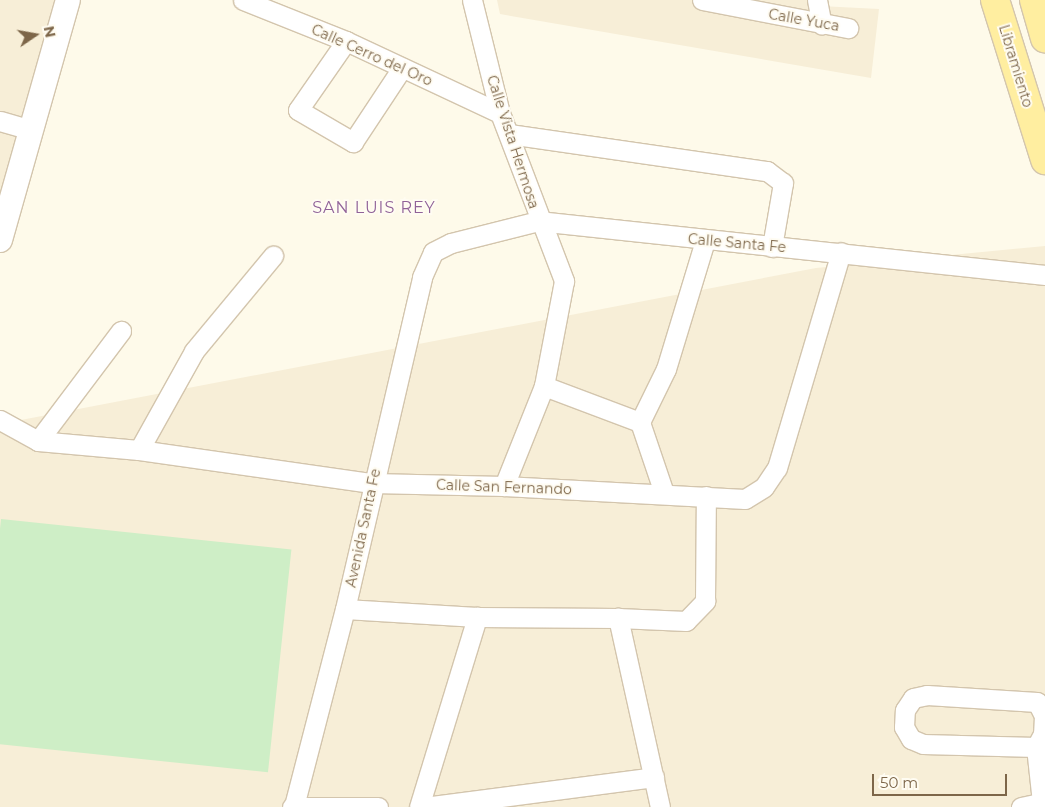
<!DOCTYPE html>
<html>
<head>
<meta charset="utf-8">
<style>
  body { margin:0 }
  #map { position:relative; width:1045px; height:807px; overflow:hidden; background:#fefaea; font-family:Montserrat,sans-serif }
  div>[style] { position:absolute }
  .residential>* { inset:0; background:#f7eed7 }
  .green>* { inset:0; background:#ceeec6; transform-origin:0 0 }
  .roads { filter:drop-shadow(1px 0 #d3c5ad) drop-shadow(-1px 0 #d3c5ad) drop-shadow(0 1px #d3c5ad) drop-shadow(0 -1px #d3c5ad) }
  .minor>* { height:19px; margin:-9.5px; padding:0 9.5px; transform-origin:9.5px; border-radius:9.5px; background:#fff }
  .tertiary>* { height:24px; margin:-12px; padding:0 12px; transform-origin:12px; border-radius:12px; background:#fff }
  .primary>* { height:28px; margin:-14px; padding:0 14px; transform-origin:14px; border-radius:14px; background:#ffeea0 }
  span { translate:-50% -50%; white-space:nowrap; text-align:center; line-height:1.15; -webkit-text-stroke:4px #fffcf2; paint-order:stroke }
  .street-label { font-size:14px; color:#7d6649 }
  .quarter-label { font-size:16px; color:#906298; letter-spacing:1px }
  .north { position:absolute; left:10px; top:10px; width:50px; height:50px; -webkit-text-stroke:4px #fffcf2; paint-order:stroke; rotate:78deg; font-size:14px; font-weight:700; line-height:20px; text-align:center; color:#7d6649 }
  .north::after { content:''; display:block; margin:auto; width:18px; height:22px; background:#7d6649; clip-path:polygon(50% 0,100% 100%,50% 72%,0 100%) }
  .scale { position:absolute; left:872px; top:774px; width:135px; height:22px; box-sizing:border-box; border:2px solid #7d6649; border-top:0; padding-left:6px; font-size:15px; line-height:18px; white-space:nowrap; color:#7d6649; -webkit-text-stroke:4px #fffcf2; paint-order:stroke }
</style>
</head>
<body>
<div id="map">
  <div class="residential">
    <div style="clip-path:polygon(0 0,68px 0,0 211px)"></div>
    <div style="clip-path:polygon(497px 0,818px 0,820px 6px,879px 9px,871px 78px,500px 14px)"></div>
    <div style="clip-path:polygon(1045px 246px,1045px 807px,0 807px,0 424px,816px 268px)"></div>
  </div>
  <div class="green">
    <div style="left:1px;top:519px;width:292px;height:224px;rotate:6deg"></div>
  </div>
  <div class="roads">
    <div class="minor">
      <div style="left:243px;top:0;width:111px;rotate:21.7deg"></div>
      <div style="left:346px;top:41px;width:170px;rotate:25.1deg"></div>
      <div style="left:472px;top:0;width:116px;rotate:76.1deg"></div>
      <div style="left:500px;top:113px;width:180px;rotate:69.1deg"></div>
      <div style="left:564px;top:281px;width:107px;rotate:100.8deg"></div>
      <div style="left:544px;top:386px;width:108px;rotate:111.8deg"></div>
      <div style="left:702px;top:0;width:149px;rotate:10.9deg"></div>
      <div style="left:817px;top:0;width:25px;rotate:79deg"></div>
      <div style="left:346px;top:41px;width:84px;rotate:124.8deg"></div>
      <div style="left:298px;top:110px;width:64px;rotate:30.2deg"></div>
      <div style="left:353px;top:142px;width:89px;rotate:-56.5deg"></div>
      <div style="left:0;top:121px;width:33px;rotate:16deg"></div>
      <div style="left:509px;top:134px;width:261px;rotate:8.2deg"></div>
      <div style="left:767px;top:171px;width:20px;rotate:37deg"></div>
      <div style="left:783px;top:183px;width:65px;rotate:99.8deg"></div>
      <div style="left:544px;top:386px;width:103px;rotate:20.6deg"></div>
      <div style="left:0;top:420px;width:43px;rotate:28.9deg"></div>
      <div style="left:38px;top:441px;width:101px;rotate:5.1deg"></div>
      <div style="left:139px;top:450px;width:235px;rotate:8.1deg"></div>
      <div style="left:372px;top:483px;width:132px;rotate:1.3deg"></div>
      <div style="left:504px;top:486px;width:241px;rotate:3.1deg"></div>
      <div style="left:745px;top:499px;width:22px;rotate:-32deg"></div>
      <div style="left:764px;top:487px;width:23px;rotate:-56deg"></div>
      <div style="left:777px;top:468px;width:225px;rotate:-73.5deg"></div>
      <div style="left:38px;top:441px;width:138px;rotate:-53deg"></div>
      <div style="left:139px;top:450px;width:113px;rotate:-60.9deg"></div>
      <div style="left:194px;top:351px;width:124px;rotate:-50.3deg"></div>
      <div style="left:664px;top:493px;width:75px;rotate:-108.7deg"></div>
      <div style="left:640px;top:422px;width:59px;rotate:-63.9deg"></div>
      <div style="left:666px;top:369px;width:134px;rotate:-73.1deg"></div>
      <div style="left:345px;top:609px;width:132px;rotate:3.5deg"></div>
      <div style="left:477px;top:617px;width:141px;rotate:0.4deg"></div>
      <div style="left:1036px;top:747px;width:113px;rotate:-178.5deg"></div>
      <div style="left:923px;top:744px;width:13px;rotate:-157deg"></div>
      <div style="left:911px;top:739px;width:14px;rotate:-120deg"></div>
      <div style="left:904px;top:727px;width:17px;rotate:-87deg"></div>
      <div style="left:905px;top:710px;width:14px;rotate:-56deg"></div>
      <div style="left:913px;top:698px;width:14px;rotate:-12deg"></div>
      <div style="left:927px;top:695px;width:110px;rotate:3.6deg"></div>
      <div style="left:1037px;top:702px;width:16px;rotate:63deg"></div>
      <div style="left:1044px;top:716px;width:18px;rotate:93deg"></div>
      <div style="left:1043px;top:734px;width:15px;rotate:118deg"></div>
      <div style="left:1036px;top:747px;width:55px;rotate:83.8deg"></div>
      <div style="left:294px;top:806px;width:203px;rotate:-75.5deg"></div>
      <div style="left:345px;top:609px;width:341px;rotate:-76.9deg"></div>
      <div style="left:422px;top:277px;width:27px;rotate:-66deg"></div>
      <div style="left:433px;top:252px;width:20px;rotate:-27deg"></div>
      <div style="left:451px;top:243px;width:90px;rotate:-14.2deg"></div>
      <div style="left:538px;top:221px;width:510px;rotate:6.08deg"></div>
      <div style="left:292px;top:807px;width:86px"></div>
      <div style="left:419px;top:807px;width:199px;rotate:-73deg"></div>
      <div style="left:424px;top:807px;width:232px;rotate:-7.4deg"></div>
      <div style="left:660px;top:807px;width:194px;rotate:-102.5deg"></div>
      <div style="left:618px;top:618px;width:68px;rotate:2.5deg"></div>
      <div style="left:686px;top:621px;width:28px;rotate:-46deg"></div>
      <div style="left:705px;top:601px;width:105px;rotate:-89.5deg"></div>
      <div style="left:1021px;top:807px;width:25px;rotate:-12deg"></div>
    </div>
    <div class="tertiary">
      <div style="left:0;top:240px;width:249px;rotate:-74.2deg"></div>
    </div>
    <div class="primary">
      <div style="left:995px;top:0;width:168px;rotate:72.6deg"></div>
      <div style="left:1034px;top:0;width:40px;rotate:74deg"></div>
    </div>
  </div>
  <div class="street-label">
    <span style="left:804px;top:20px;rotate:10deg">Calle Yuca</span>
    <span style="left:372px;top:55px;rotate:24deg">Calle Cerro del Oro</span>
    <span style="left:1016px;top:66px;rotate:73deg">Libramiento</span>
    <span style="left:513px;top:142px;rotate:72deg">Calle Vista Hermosa</span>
    <span style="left:737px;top:243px;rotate:5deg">Calle Santa Fe</span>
    <span style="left:504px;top:487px;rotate:2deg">Calle San Fernando</span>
    <span style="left:363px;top:528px;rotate:-78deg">Avenida Santa Fe</span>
  </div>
  <div class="quarter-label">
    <span style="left:374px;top:208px">SAN LUIS REY</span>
  </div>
  <div class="north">N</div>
  <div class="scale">50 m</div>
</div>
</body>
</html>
